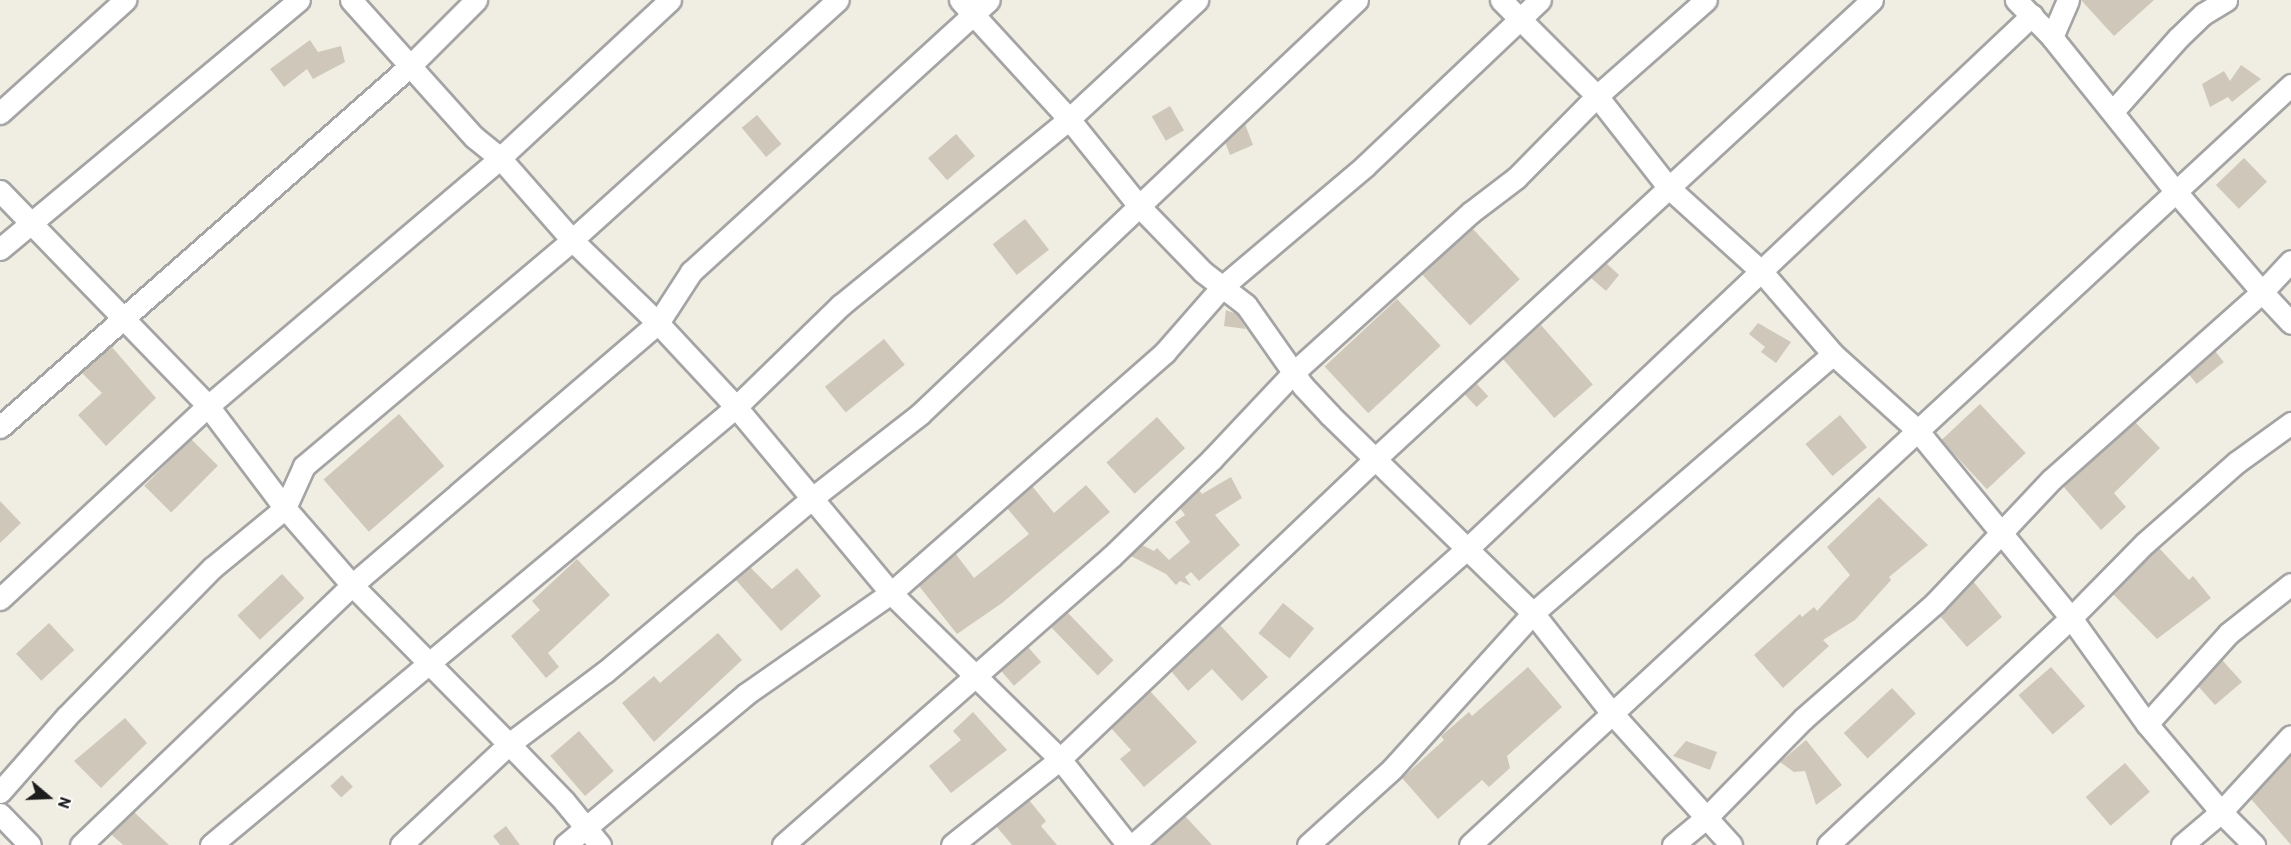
<!DOCTYPE html>
<html>
<head>
<meta charset="utf-8">
<style>
  body { margin:0 }
  #map { position:relative; width:2291px; height:845px; overflow:hidden; background:#f0ede2; font-family:Barlow,sans-serif }
  div>[style] { position:absolute }
  .building>* { inset:0; background:#d0c7bb; transform-origin:0 0 }
  .roads { filter:drop-shadow(2px 0 #a4a4a4) drop-shadow(-2px 0 #a4a4a4) drop-shadow(0 2px #a4a4a4) drop-shadow(0 -2px #a4a4a4) }
  .minor>* { height:21px; margin:-10.5px; padding:0 10.5px; transform-origin:10.5px; border-radius:10.5px; background:#fff }
  span { translate:-50% -50%; white-space:nowrap; text-align:center; line-height:1.15; -webkit-text-stroke:4.5px #fff; paint-order:stroke }
  .north { position:absolute; left:18px; top:767px; width:60px; height:60px; -webkit-text-stroke:4px #fff; paint-order:stroke; rotate:109deg; font-size:16px; font-weight:700; line-height:24px; text-align:center; color:#1d1d1d }
  .north::after { content:''; display:block; margin:auto; width:21px; height:27px; background:#1d1d1d; clip-path:polygon(50% 0,100% 100%,50% 72%,0 100%) }
</style>
</head>
<body>
<div id="map">
  <div class="building">
    <div style="clip-path:polygon(2081px 0,2154px 0,2114px 36px)"></div>
    <div style="clip-path:polygon(310px 40px,318px 52px,341px 46px,345px 62px,313px 79px,307px 69px,284px 87px,270px 69px)"></div>
    <div style="clip-path:polygon(2241px 65px,2261px 79px,2232px 102px,2228px 97px,2210px 107px,2202px 84px,2224px 71px,2230px 81px)"></div>
    <div style="left:1170px;top:106px;width:28px;height:21px;rotate:60deg"></div>
    <div style="left:757px;top:115px;width:38px;height:20px;rotate:50deg"></div>
    <div style="clip-path:polygon(1245px 124px,1253px 145px,1230px 155px,1225px 142px)"></div>
    <div style="left:956px;top:134px;width:29px;height:37px;rotate:49deg"></div>
    <div style="left:2244px;top:158px;width:33px;height:39px;rotate:46deg"></div>
    <div style="left:1025px;top:219px;width:39px;height:41px;rotate:52deg"></div>
    <div style="left:1472px;top:228px;width:70px;height:68px;rotate:47deg"></div>
    <div style="clip-path:polygon(1606px 263px,1619px 275px,1606px 291px,1590px 277px)"></div>
    <div style="left:1397px;top:299px;width:64px;height:99px;rotate:47deg"></div>
    <div style="clip-path:polygon(1226px 310px,1237px 314px,1246px 329px,1224px 326px)"></div>
    <div style="clip-path:polygon(1758px 323px,1791px 342px,1776px 363px,1761px 352px,1765px 347px,1749px 334px)"></div>
    <div style="left:1541px;top:325px;width:79px;height:51px;rotate:49deg"></div>
    <div style="left:884px;top:339px;width:33px;height:76px;rotate:51deg"></div>
    <div style="clip-path:polygon(111px 346px,156px 398px,106px 446px,78px 415px,102px 393px,81px 372px)"></div>
    <div style="left:2215px;top:351px;width:14px;height:35px;rotate:51deg"></div>
    <div style="left:1476px;top:383px;width:18px;height:16px;rotate:47deg"></div>
    <div style="left:1980px;top:404px;width:67px;height:53px;rotate:47deg"></div>
    <div style="left:399px;top:414px;width:69px;height:100px;rotate:49deg"></div>
    <div style="left:1840px;top:415px;width:42px;height:45px;rotate:50deg"></div>
    <div style="left:1157px;top:417px;width:42px;height:68px;rotate:48deg"></div>
    <div style="clip-path:polygon(2135px 422px,2160px 448px,2114px 493px,2126px 507px,2101px 530px,2063px 486px)"></div>
    <div style="left:191px;top:439px;width:38px;height:66px;rotate:45deg"></div>
    <div style="clip-path:polygon(1231px 477px,1242px 498px,1215px 515px,1240px 545px,1199px 581px,1191px 572px,1185px 577px,1191px 586px,1180px 581px,1176px 585px,1166px 574px,1131px 556px,1142px 545px,1154px 551px,1157px 548px,1169px 560px,1190px 542px,1175px 522px,1185px 515px,1180px 508px,1199px 490px,1202px 494px)"></div>
    <div style="clip-path:polygon(1086px 485px,1110px 512px,1002px 603px,957px 634px,919px 586px,955px 553px,974px 578px,1029px 534px,1007px 508px,1032px 486px,1054px 513px)"></div>
    <div style="clip-path:polygon(1879px 497px,1928px 545px,1889px 577px,1891px 580px,1855px 620px,1823px 640px,1829px 646px,1783px 688px,1754px 655px,1800px 614px,1802px 617px,1814px 607px,1817px 611px,1850px 575px,1827px 547px)"></div>
    <div style="clip-path:polygon(0 501px,21px 523px,0 543px)"></div>
    <div style="clip-path:polygon(2159px 548px,2189px 580px,2193px 576px,2211px 598px,2157px 639px,2113px 594px)"></div>
    <div style="clip-path:polygon(577px 559px,610px 595px,548px 653px,559px 667px,546px 678px,511px 636px,540px 610px,532px 601px)"></div>
    <div style="clip-path:polygon(750px 567px,772px 589px,797px 568px,821px 596px,781px 631px,735px 579px)"></div>
    <div style="left:282px;top:574px;width:33px;height:61px;rotate:47deg"></div>
    <div style="clip-path:polygon(1973px 581px,2002px 617px,1967px 647px,1940px 616px)"></div>
    <div style="left:1283px;top:603px;width:40px;height:39px;rotate:39deg"></div>
    <div style="left:1067px;top:612px;width:67px;height:22px;rotate:46deg"></div>
    <div style="left:49px;top:623px;width:37px;height:45px;rotate:47deg"></div>
    <div style="clip-path:polygon(1220px 625px,1268px 677px,1242px 701px,1212px 669px,1188px 691px,1171px 671px)"></div>
    <div style="clip-path:polygon(718px 633px,742px 660px,654px 742px,622px 703px,654px 676px,660px 683px)"></div>
    <div style="left:1028px;top:647px;width:20px;height:36px;rotate:49deg"></div>
    <div style="clip-path:polygon(2222px 660px,2242px 682px,2215px 705px,2198px 686px)"></div>
    <div style="clip-path:polygon(1528px 667px,1562px 707px,1507px 756px,1510px 768px,1489px 787px,1482px 780px,1438px 819px,1402px 778px,1444px 740px,1441px 736px,1469px 712px,1472px 716px)"></div>
    <div style="left:2051px;top:667px;width:52px;height:43px;rotate:49deg"></div>
    <div style="left:1892px;top:688px;width:35px;height:66px;rotate:47deg"></div>
    <div style="clip-path:polygon(1150px 691px,1197px 742px,1144px 787px,1120px 759px,1131px 750px,1111px 728px)"></div>
    <div style="clip-path:polygon(973px 712px,1007px 750px,951px 793px,929px 766px,961px 740px,953px 731px)"></div>
    <div style="clip-path:polygon(125px 718px,147px 743px,101px 788px,74px 761px)"></div>
    <div style="left:579px;top:731px;width:53px;height:38px;rotate:49deg"></div>
    <div style="clip-path:polygon(1806px 740px,1842px 785px,1816px 805px,1805px 771px,1794px 772px,1780px 762px)"></div>
    <div style="clip-path:polygon(1686px 741px,1717px 752px,1710px 770px,1673px 756px)"></div>
    <div style="clip-path:polygon(2291px 755px,2291px 845px,2251px 799px)"></div>
    <div style="left:2125px;top:763px;width:38px;height:52px;rotate:49deg"></div>
    <div style="left:342px;top:775px;width:16px;height:16px;rotate:47deg"></div>
    <div style="clip-path:polygon(1029px 800px,1046px 821px,1041px 826px,1057px 845px,1012px 845px,996px 826px)"></div>
    <div style="clip-path:polygon(134px 812px,169px 845px,123px 845px,111px 834px)"></div>
    <div style="clip-path:polygon(1185px 816px,1212px 845px,1152px 845px)"></div>
    <div style="clip-path:polygon(506px 826px,520px 845px,500px 845px,493px 836px)"></div>
  </div>
  <div class="roads">
    <div class="minor">
      <div style="left:351px;top:0;width:184px;rotate:48.1deg"></div>
      <div style="left:474px;top:137px;width:33px;rotate:39deg"></div>
      <div style="left:500px;top:158px;width:109px;rotate:48.7deg"></div>
      <div style="left:572px;top:240px;width:120px;rotate:44deg"></div>
      <div style="left:658px;top:323px;width:115px;rotate:47.1deg"></div>
      <div style="left:736px;top:407px;width:242px;rotate:50.2deg"></div>
      <div style="left:891px;top:593px;width:237px;rotate:44.5deg"></div>
      <div style="left:1060px;top:759px;width:110px;rotate:51.7deg"></div>
      <div style="left:960px;top:0;width:161px;rotate:47.5deg"></div>
      <div style="left:1069px;top:119px;width:112px;rotate:51.2deg"></div>
      <div style="left:1139px;top:206px;width:300px;rotate:-43.4deg"></div>
      <div style="left:1501px;top:0;width:136px;rotate:45deg"></div>
      <div style="left:1597px;top:96px;width:115px;rotate:52deg"></div>
      <div style="left:1668px;top:187px;width:127px;rotate:42.1deg"></div>
      <div style="left:1762px;top:272px;width:108px;rotate:49.1deg"></div>
      <div style="left:1833px;top:354px;width:113px;rotate:42.1deg"></div>
      <div style="left:1917px;top:430px;width:243px;rotate:50.7deg"></div>
      <div style="left:2071px;top:618px;width:130px;rotate:54.4deg"></div>
      <div style="left:2147px;top:724px;width:115px;rotate:49.9deg"></div>
      <div style="left:2221px;top:812px;width:47px;rotate:45deg"></div>
      <div style="left:2052px;top:37px;width:40px;rotate:-66.6deg"></div>
      <div style="left:2113px;top:111px;width:98px;rotate:-48.3deg"></div>
      <div style="left:2178px;top:38px;width:35px;rotate:-44deg"></div>
      <div style="left:2203px;top:14px;width:27px;rotate:-31deg"></div>
      <div style="left:0;top:113px;width:169px;rotate:-42.1deg"></div>
      <div style="left:0;top:191px;width:299px;rotate:45.9deg"></div>
      <div style="left:208px;top:406px;width:128px;rotate:53deg"></div>
      <div style="left:285px;top:508px;width:102px;rotate:49deg"></div>
      <div style="left:352px;top:585px;width:223px;rotate:45.4deg"></div>
      <div style="left:509px;top:744px;width:120px;rotate:-36.9deg"></div>
      <div style="left:605px;top:672px;width:269px;rotate:-40deg"></div>
      <div style="left:811px;top:499px;width:138px;rotate:-37.9deg"></div>
      <div style="left:920px;top:414px;width:302px;rotate:-43.5deg"></div>
      <div style="left:1139px;top:206px;width:92px;rotate:45.9deg"></div>
      <div style="left:1203px;top:272px;width:54px;rotate:37.5deg"></div>
      <div style="left:1246px;top:305px;width:99px;rotate:54.9deg"></div>
      <div style="left:1303px;top:386px;width:40px;rotate:47deg"></div>
      <div style="left:1330px;top:415px;width:284px;rotate:44.3deg"></div>
      <div style="left:1533px;top:613px;width:126px;rotate:51.8deg"></div>
      <div style="left:1611px;top:712px;width:179px;rotate:47.9deg"></div>
      <div style="left:0;top:249px;width:389px;rotate:-39.8deg"></div>
      <div style="left:2291px;top:261px;width:42px;rotate:133.1deg"></div>
      <div style="left:2262px;top:292px;width:42px;rotate:46.9deg"></div>
      <div style="left:0;top:427px;width:548px;rotate:-41.37deg"></div>
      <div style="left:411px;top:65px;width:92px;rotate:-45deg"></div>
      <div style="left:0;top:599px;width:284px;rotate:-42.9deg"></div>
      <div style="left:208px;top:406px;width:383px;rotate:-40.3deg"></div>
      <div style="left:500px;top:158px;width:232px;rotate:-42.9deg"></div>
      <div style="left:2147px;top:724px;width:122px;rotate:-48deg"></div>
      <div style="left:2229px;top:633px;width:79px;rotate:-38.3deg"></div>
      <div style="left:0;top:792px;width:101px;rotate:-48.6deg"></div>
      <div style="left:67px;top:716px;width:207px;rotate:-45.6deg"></div>
      <div style="left:212px;top:568px;width:94px;rotate:-39.4deg"></div>
      <div style="left:285px;top:508px;width:46px;rotate:-65.7deg"></div>
      <div style="left:304px;top:466px;width:351px;rotate:-40.1deg"></div>
      <div style="left:572px;top:240px;width:358px;rotate:-42.1deg"></div>
      <div style="left:0;top:814px;width:43px;rotate:45.9deg"></div>
      <div style="left:81px;top:845px;width:376px;rotate:-43.8deg"></div>
      <div style="left:352px;top:585px;width:403px;rotate:-40.6deg"></div>
      <div style="left:658px;top:323px;width:61px;rotate:-57.1deg"></div>
      <div style="left:691px;top:272px;width:403px;rotate:-42.4deg"></div>
      <div style="left:211px;top:845px;width:684px;rotate:-39.84deg"></div>
      <div style="left:736px;top:407px;width:146px;rotate:-44.2deg"></div>
      <div style="left:841px;top:305px;width:294px;rotate:-39.2deg"></div>
      <div style="left:1069px;top:119px;width:175px;rotate:-42.9deg"></div>
      <div style="left:401px;top:845px;width:148px;rotate:-43.1deg"></div>
      <div style="left:509px;top:744px;width:79px;rotate:46deg"></div>
      <div style="left:564px;top:801px;width:57px;rotate:50.7deg"></div>
      <div style="left:565px;top:845px;width:236px;rotate:-39.8deg"></div>
      <div style="left:746px;top:694px;width:177px;rotate:-34.9deg"></div>
      <div style="left:891px;top:593px;width:365px;rotate:-41.3deg"></div>
      <div style="left:1165px;top:352px;width:86px;rotate:-48.8deg"></div>
      <div style="left:1222px;top:287px;width:187px;rotate:-40.2deg"></div>
      <div style="left:1365px;top:166px;width:241px;rotate:-43.5deg"></div>
      <div style="left:783px;top:845px;width:438px;rotate:-41.3deg"></div>
      <div style="left:1112px;top:556px;width:139px;rotate:-44.1deg"></div>
      <div style="left:1212px;top:459px;width:118px;rotate:-46.7deg"></div>
      <div style="left:1293px;top:373px;width:239px;rotate:-42.1deg"></div>
      <div style="left:1470px;top:213px;width:58px;rotate:-37.3deg"></div>
      <div style="left:1516px;top:178px;width:115px;rotate:-45.4deg"></div>
      <div style="left:1597px;top:96px;width:145px;rotate:-41.4deg"></div>
      <div style="left:952px;top:845px;width:138px;rotate:-38.5deg"></div>
      <div style="left:1060px;top:759px;width:436px;rotate:-43.6deg"></div>
      <div style="left:1376px;top:458px;width:675px;rotate:-42.72deg"></div>
      <div style="left:1133px;top:845px;width:448px;rotate:-41.6deg"></div>
      <div style="left:1468px;top:548px;width:776px;rotate:-43.38deg"></div>
      <div style="left:1308px;top:845px;width:113px;rotate:-42.1deg"></div>
      <div style="left:1392px;top:769px;width:210px;rotate:-47.9deg"></div>
      <div style="left:1533px;top:613px;width:396px;rotate:-40.8deg"></div>
      <div style="left:1470px;top:845px;width:1119px;rotate:-42.79deg"></div>
      <div style="left:1673px;top:845px;width:45px;rotate:-39.6deg"></div>
      <div style="left:1708px;top:816px;width:136px;rotate:-45.6deg"></div>
      <div style="left:1803px;top:719px;width:176px;rotate:-41.3deg"></div>
      <div style="left:1935px;top:603px;width:170px;rotate:-46.7deg"></div>
      <div style="left:2052px;top:479px;width:281px;rotate:-41.7deg"></div>
      <div style="left:2262px;top:292px;width:132px;rotate:-130.7deg"></div>
      <div style="left:2176px;top:192px;width:198px;rotate:-128.7deg"></div>
      <div style="left:2052px;top:37px;width:52px;rotate:-134.2deg"></div>
      <div style="left:1828px;top:845px;width:333px;rotate:-43.1deg"></div>
      <div style="left:2071px;top:618px;width:105px;rotate:-45.4deg"></div>
      <div style="left:2145px;top:543px;width:123px;rotate:-41.4deg"></div>
      <div style="left:2237px;top:462px;width:67px;rotate:-35.8deg"></div>
      <div style="left:2182px;top:845px;width:51px;rotate:-40.2deg"></div>
      <div style="left:2221px;top:812px;width:103px;rotate:-47.4deg"></div>
    </div>
  </div>
  <div class="north">N</div>
</div>
</body>
</html>
